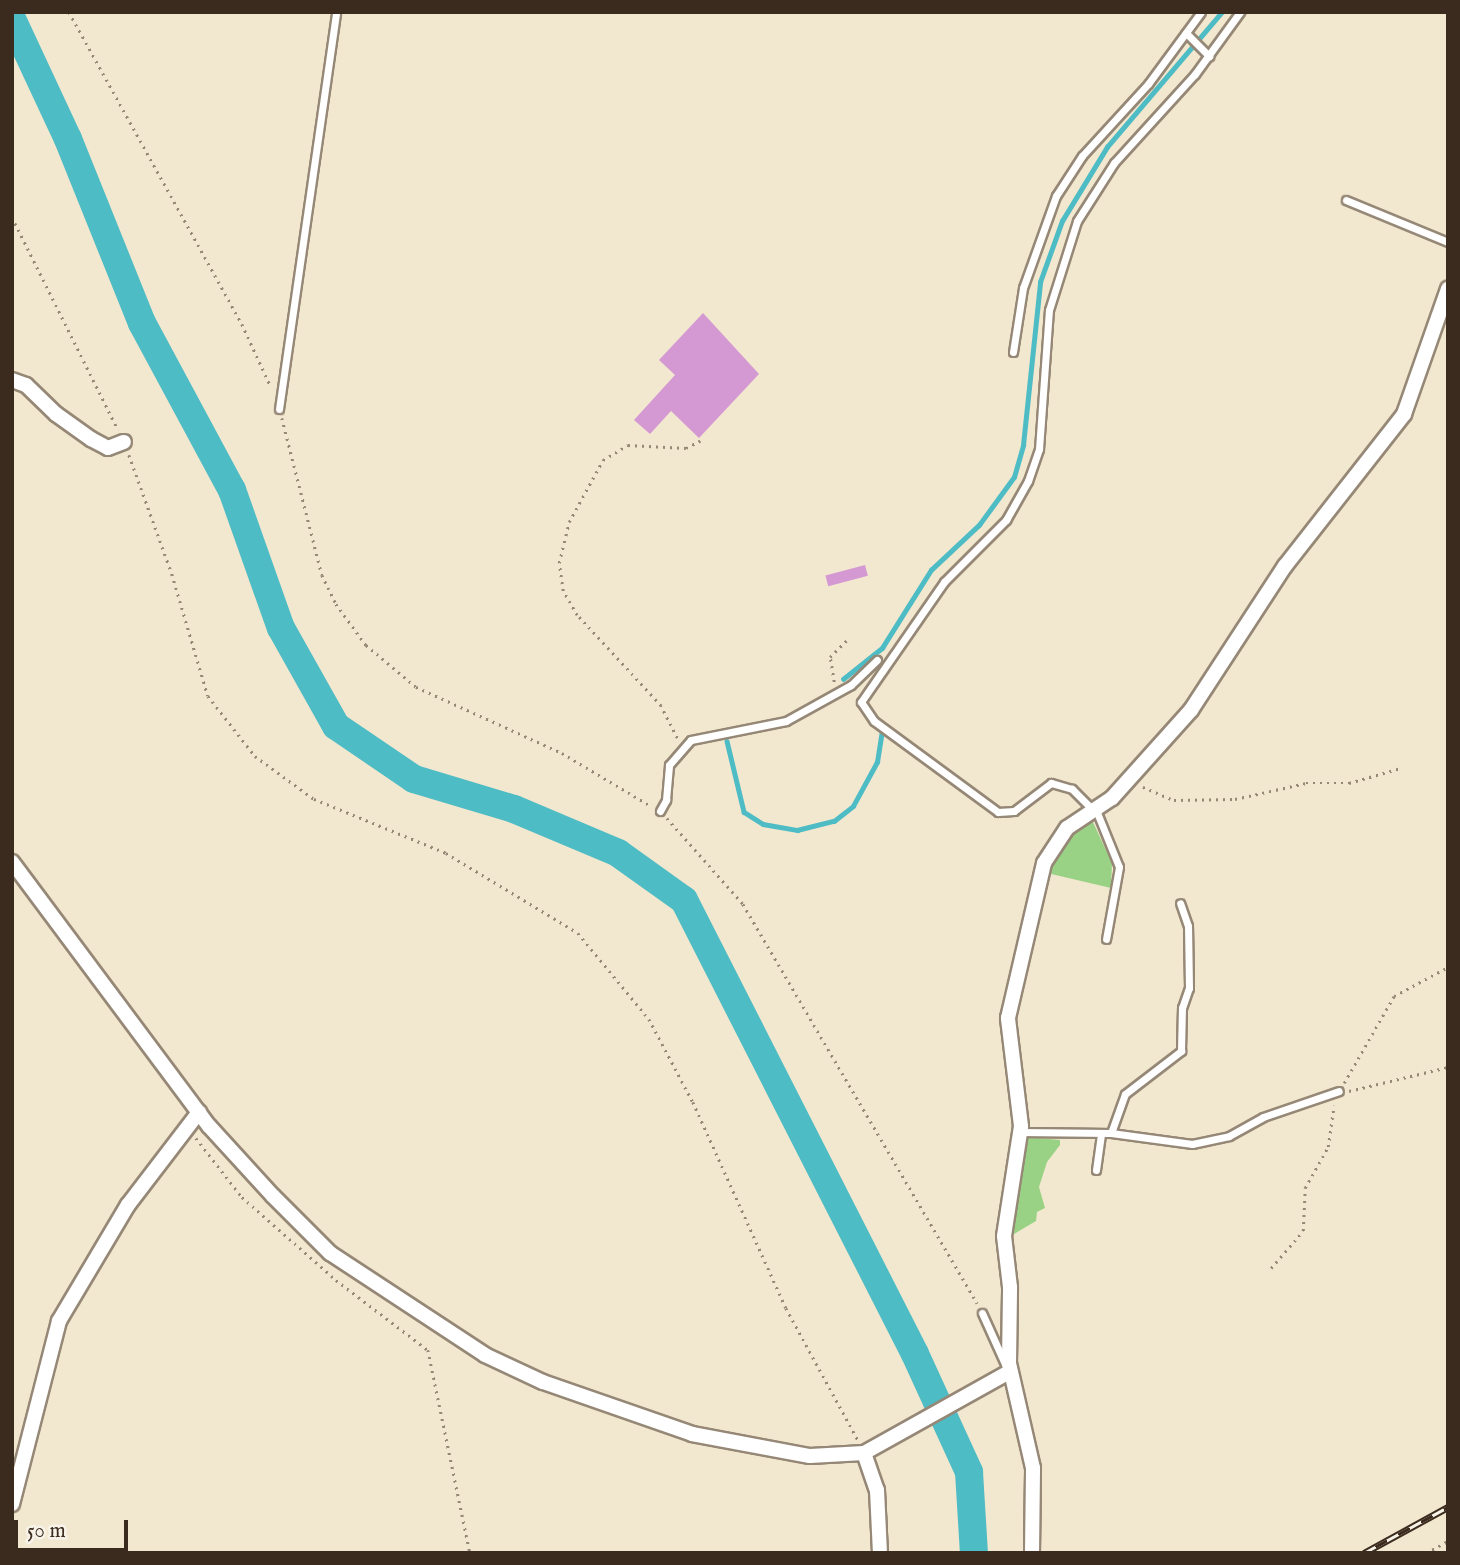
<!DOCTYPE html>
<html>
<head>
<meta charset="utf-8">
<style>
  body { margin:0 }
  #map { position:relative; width:1460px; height:1565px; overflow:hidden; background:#f2e7cf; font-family:"IM FELL English",serif }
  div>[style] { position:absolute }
  .green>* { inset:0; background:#99d285 }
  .stream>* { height:4.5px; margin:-2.25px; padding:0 2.25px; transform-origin:2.25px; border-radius:2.25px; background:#4ebcc5 }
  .river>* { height:28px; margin:-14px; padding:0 14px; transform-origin:14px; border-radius:14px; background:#4ebcc5 }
  .building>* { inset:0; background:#d499d2; transform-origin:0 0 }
  .path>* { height:2.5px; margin-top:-1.25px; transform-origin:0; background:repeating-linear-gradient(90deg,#968876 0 2px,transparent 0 7px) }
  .roads { filter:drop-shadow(2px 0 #968876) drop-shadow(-2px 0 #968876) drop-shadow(0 2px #968876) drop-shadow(0 -2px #968876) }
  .lane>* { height:7px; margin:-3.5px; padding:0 3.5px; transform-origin:3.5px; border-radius:3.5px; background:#fff }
  .street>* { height:14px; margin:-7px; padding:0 7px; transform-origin:7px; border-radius:7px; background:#fff }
  .rail>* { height:7px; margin-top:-3.5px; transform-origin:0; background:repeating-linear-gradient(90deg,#f7f3e8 0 13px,#3b2a1e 0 26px); box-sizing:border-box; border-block:2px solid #3b2a1e }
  span { translate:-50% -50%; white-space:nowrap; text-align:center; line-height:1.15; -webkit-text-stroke:6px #f7f3e8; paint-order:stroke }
  .frame { position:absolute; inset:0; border:14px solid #3b2a1e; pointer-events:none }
  .scale { position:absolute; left:14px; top:1520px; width:114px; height:32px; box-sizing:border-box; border:4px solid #3b2a1e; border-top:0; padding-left:9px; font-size:21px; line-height:24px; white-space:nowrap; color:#3b2a1e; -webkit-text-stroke:5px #f7f3e8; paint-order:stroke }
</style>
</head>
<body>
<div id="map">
  <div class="green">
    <div style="clip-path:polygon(1091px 818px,1112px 863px,1111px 888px,1047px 873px,1062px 841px)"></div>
    <div style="clip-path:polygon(1026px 1137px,1060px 1140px,1060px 1145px,1047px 1162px,1039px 1187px,1045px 1208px,1037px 1212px,1036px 1221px,1009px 1237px)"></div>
  </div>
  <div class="stream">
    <div style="left:843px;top:679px;width:50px;rotate:-38.5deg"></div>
    <div style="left:882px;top:648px;width:92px;rotate:-57.9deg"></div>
    <div style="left:931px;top:570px;width:66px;rotate:-43.2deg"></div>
    <div style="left:979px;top:525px;width:59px;rotate:-53.9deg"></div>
    <div style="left:1014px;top:477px;width:33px;rotate:-74deg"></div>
    <div style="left:1023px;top:445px;width:164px;rotate:-84deg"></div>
    <div style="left:1040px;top:282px;width:65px;rotate:-70.2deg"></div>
    <div style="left:1062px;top:221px;width:87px;rotate:-58.7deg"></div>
    <div style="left:1107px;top:147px;width:177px;rotate:-49.6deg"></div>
    <div style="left:727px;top:741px;width:73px;rotate:76.5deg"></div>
    <div style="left:744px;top:812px;width:22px;rotate:32deg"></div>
    <div style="left:763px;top:824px;width:35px;rotate:10deg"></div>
    <div style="left:797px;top:830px;width:38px;rotate:-14deg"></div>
    <div style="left:834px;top:821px;width:24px;rotate:-38deg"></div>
    <div style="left:853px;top:806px;width:50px;rotate:-61.4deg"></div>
    <div style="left:877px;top:762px;width:30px;rotate:-81deg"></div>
  </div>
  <div class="river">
    <div style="left:12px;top:19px;width:132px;rotate:65deg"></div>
    <div style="left:68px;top:139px;width:198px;rotate:68.1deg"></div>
    <div style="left:142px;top:323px;width:190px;rotate:61.7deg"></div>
    <div style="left:232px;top:490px;width:146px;rotate:70.5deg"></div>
    <div style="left:281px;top:628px;width:112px;rotate:60.7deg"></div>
    <div style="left:336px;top:726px;width:94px;rotate:34.2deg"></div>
    <div style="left:414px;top:779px;width:104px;rotate:16.7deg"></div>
    <div style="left:514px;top:809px;width:113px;rotate:22.9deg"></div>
    <div style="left:618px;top:853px;width:81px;rotate:35.5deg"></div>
    <div style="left:684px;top:900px;width:509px;rotate:63.03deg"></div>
    <div style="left:915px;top:1354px;width:130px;rotate:65.4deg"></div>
    <div style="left:969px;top:1472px;width:81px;rotate:86.5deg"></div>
  </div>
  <div class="building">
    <div style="clip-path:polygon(703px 313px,759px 374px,699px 438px,671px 411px,650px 434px,634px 420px,675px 375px,659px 360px)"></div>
    <div style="left:865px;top:565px;width:11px;height:41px;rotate:75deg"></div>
  </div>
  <div class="path">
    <div style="left:69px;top:12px;width:357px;rotate:61deg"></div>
    <div style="left:242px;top:324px;width:67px;rotate:65.3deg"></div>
    <div style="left:12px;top:217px;width:238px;rotate:63.5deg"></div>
    <div style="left:282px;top:418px;width:162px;rotate:75.7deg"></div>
    <div style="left:322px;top:575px;width:32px;rotate:64deg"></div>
    <div style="left:336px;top:604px;width:51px;rotate:53.8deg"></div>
    <div style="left:366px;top:645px;width:65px;rotate:40deg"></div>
    <div style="left:416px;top:687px;width:160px;rotate:24.3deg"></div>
    <div style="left:562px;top:753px;width:104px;rotate:30.8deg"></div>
    <div style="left:129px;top:455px;width:127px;rotate:70.1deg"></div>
    <div style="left:172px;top:574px;width:127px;rotate:73.6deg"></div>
    <div style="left:208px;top:696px;width:76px;rotate:51.9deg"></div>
    <div style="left:255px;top:756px;width:73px;rotate:36.1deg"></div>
    <div style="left:314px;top:799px;width:143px;rotate:22.2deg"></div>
    <div style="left:446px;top:853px;width:154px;rotate:31.2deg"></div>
    <div style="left:578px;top:933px;width:112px;rotate:50.5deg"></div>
    <div style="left:649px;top:1019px;width:94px;rotate:62.1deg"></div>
    <div style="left:693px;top:1102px;width:226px;rotate:65.7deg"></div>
    <div style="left:786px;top:1308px;width:150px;rotate:61.4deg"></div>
    <div style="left:834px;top:682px;width:25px;rotate:-99deg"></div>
    <div style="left:830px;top:657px;width:23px;rotate:-45deg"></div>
    <div style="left:677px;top:738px;width:36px;rotate:-117deg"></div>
    <div style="left:661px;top:706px;width:124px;rotate:-132.7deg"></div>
    <div style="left:577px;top:615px;width:28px;rotate:-120deg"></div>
    <div style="left:563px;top:591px;width:28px;rotate:-98deg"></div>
    <div style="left:559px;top:563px;width:42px;rotate:-76.3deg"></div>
    <div style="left:569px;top:522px;width:71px;rotate:-61.3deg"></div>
    <div style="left:603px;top:460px;width:29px;rotate:-31deg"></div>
    <div style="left:628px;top:445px;width:58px;rotate:3deg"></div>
    <div style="left:686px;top:448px;width:16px;rotate:-27deg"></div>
    <div style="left:1143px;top:787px;width:34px;rotate:23deg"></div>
    <div style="left:1174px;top:800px;width:61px;rotate:-0.9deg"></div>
    <div style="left:1235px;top:799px;width:73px;rotate:-12.7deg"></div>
    <div style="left:1306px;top:783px;width:43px"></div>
    <div style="left:1349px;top:783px;width:54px;rotate:-16.1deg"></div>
    <div style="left:667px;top:818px;width:115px;rotate:48.5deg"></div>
    <div style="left:743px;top:904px;width:463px;rotate:59.6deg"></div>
    <div style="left:1344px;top:1083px;width:100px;rotate:-60.1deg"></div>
    <div style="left:1394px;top:996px;width:61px;rotate:-28.2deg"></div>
    <div style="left:1349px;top:1091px;width:102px;rotate:-13.6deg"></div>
    <div style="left:196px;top:1138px;width:75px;rotate:52.1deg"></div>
    <div style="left:242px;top:1197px;width:125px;rotate:41.4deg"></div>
    <div style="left:336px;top:1280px;width:116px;rotate:37.3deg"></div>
    <div style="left:428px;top:1350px;width:207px;rotate:78.3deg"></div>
    <div style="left:1271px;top:1268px;width:49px;rotate:-49.1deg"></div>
    <div style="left:1303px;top:1231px;width:43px;rotate:-87.3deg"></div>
    <div style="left:1305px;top:1188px;width:47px;rotate:-60.7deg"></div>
    <div style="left:1328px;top:1147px;width:42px;rotate:-81.9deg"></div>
    <div style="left:1426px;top:1553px;width:25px;rotate:-29deg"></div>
  </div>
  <div class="roads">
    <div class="lane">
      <div style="left:1186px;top:33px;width:33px;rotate:45deg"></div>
      <div style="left:1346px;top:200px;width:110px;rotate:22.4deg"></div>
      <div style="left:1013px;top:352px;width:65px;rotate:-81.1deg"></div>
      <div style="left:1023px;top:288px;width:98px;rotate:-70.3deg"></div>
      <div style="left:1056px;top:196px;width:48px;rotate:-57deg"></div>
      <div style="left:1082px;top:156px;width:98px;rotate:-47.5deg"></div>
      <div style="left:1148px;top:84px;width:89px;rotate:-53.6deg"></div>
      <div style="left:279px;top:409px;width:401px;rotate:-81.8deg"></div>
      <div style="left:1093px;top:810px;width:30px;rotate:-135deg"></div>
      <div style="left:1072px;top:789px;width:22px;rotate:-164deg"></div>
      <div style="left:1051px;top:783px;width:46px;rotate:142.9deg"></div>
      <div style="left:1014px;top:811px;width:16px;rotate:176deg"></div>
      <div style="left:998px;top:812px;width:154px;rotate:-143.7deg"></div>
      <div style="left:874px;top:721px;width:23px;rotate:-124deg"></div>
      <div style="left:861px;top:702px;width:146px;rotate:-55.3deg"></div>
      <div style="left:944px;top:582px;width:88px;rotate:-45deg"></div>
      <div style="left:1006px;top:520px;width:45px;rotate:-60.6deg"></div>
      <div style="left:1028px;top:481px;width:34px;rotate:-71deg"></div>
      <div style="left:1039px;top:449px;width:139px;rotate:-85.9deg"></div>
      <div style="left:1049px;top:310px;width:93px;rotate:-72.5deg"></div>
      <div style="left:1077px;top:221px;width:69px;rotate:-57.5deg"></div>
      <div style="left:1114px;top:163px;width:120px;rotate:-47.7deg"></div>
      <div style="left:1195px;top:74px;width:77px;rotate:-54deg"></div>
      <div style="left:1096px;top:810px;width:61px;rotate:68deg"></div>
      <div style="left:1119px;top:867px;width:73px;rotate:100.2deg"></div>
      <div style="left:660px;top:811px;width:13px;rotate:-61deg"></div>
      <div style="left:666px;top:800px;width:35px;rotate:-85deg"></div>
      <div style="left:669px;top:765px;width:33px;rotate:-49deg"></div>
      <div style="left:691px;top:740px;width:97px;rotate:-11.3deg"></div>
      <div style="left:786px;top:721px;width:74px;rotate:-29deg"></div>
      <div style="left:851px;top:685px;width:36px;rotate:-44deg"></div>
      <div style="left:1020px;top:1132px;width:91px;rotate:0.6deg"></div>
      <div style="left:1111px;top:1133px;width:82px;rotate:7.7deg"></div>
      <div style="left:1192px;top:1144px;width:38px;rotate:-12deg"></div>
      <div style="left:1229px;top:1136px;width:39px;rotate:-29deg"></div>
      <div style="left:1263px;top:1117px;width:80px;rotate:-18.9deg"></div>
      <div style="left:1111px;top:1133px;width:41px;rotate:-70.3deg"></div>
      <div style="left:1125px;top:1094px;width:71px;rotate:-37.5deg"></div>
      <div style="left:1181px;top:1051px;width:43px;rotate:-88.7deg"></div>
      <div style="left:1182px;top:1008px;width:21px;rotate:-71deg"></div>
      <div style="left:1189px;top:988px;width:62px;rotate:-90.9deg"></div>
      <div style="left:1188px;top:926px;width:24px;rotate:-109deg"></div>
      <div style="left:1096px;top:1170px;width:37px;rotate:-82deg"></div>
      <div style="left:982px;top:1313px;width:56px;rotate:65.7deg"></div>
    </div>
    <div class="street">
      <div style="left:12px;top:380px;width:15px;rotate:20deg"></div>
      <div style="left:26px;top:385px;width:42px;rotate:44deg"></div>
      <div style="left:56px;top:414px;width:43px;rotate:35.5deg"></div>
      <div style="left:91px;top:439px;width:19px;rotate:28deg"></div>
      <div style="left:108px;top:448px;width:17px;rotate:-21deg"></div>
      <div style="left:12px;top:862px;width:329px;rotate:53.3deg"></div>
      <div style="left:209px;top:1126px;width:95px;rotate:47.6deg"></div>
      <div style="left:273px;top:1196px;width:81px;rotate:45deg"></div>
      <div style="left:330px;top:1253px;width:186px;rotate:33.3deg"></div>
      <div style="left:485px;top:1355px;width:64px;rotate:25deg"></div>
      <div style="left:543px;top:1382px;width:158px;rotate:19.2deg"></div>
      <div style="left:692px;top:1434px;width:120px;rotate:10.6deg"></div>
      <div style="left:810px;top:1456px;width:54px;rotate:-3.2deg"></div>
      <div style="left:864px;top:1453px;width:166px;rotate:-29.2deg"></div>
      <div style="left:864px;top:1453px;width:39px;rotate:71deg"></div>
      <div style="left:877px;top:1490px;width:63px;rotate:87.3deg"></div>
      <div style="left:12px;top:1504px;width:189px;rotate:-75.6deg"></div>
      <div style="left:59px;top:1321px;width:135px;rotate:-59.3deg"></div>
      <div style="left:128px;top:1205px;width:117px;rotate:-52.6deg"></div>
      <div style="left:1032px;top:1553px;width:85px;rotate:-89.3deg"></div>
      <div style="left:1033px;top:1468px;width:108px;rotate:-102.9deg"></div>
      <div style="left:1009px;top:1363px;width:76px;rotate:-89.2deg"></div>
      <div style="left:1010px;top:1287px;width:51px;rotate:-96.7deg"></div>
      <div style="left:1004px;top:1236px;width:111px;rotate:-81.2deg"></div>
      <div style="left:1021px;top:1126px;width:109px;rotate:-96.9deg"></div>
      <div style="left:1008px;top:1018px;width:159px;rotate:-76.9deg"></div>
      <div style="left:1044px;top:863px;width:42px;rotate:-56.7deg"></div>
      <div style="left:1067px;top:828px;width:54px;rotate:-33.7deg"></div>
      <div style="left:1112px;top:798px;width:118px;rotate:-48.1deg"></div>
      <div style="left:1191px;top:710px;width:172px;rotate:-56.9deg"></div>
      <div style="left:1285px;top:566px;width:193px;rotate:-51.9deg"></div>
      <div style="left:1404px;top:414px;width:133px;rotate:-70.6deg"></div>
    </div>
  </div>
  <div class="rail">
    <div style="left:1364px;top:1553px;width:96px;rotate:-28.7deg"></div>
  </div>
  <div class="frame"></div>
  <div class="scale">50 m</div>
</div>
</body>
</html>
